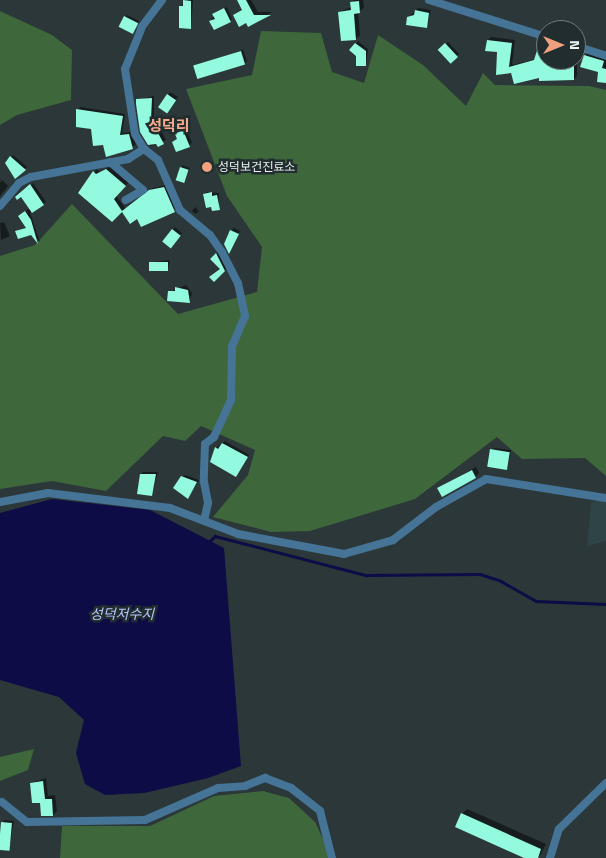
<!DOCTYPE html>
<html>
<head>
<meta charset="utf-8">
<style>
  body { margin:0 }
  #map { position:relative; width:606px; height:858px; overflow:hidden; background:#2b3739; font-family:"Titillium Web","Noto Sans KR",sans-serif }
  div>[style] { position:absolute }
  .built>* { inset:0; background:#2f4447 }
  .green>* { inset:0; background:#3e673b }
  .water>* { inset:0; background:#0d0c46 }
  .shadow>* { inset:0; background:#0007; transform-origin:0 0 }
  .stream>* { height:2.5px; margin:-1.25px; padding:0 1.25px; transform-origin:1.25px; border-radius:1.25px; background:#0d0c46 }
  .building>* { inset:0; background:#93f9df; transform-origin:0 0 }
  .minor>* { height:8px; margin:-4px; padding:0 4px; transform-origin:4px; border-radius:4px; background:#457496 }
  .dots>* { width:14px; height:14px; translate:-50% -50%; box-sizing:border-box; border:2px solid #212d2f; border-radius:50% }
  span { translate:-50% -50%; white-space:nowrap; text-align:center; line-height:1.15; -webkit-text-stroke:5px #212d2f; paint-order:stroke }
  .poi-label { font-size:12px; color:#ebf2f3 }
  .left { translate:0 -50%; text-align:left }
  .water-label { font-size:14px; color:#b6c4fb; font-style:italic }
  .quarter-label { font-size:15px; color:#f7ab8b; font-weight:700 }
  .north { position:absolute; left:536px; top:20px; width:50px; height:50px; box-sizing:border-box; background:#212d2f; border:1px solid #727c7d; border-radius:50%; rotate:90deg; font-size:14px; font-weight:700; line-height:20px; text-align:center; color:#ebf2f3 }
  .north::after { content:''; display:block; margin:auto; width:18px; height:22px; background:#f2a17e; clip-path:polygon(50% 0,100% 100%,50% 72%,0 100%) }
</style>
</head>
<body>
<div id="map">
  <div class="built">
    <div style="clip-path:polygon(606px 498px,606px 541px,587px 546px,591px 502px)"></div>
  </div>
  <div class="green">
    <div style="clip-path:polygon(0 11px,52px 35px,72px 50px,71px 100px,17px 115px,0 125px)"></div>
    <div style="clip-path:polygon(261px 31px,321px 33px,332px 72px,364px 83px,378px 35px,423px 65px,466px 106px,483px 73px,495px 85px,589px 86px,606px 90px,606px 476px,585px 458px,522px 459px,497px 437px,415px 499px,310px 531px,271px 532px,213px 517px,248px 475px,255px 450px,201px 426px,185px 441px,163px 436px,106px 491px,52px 481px,0 489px,0 256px,35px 245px,72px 204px,178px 314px,257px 292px,262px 247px,227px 196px,186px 89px,252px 75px)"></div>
    <div style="clip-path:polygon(34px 749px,28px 770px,0 781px,0 757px)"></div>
    <div style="clip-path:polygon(263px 791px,289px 798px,315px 822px,332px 858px,60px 858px,62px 826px,150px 826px,214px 796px)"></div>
  </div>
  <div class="water">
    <div style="clip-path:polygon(52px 499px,150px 510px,224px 548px,241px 766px,208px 778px,144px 793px,105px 795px,85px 784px,76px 753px,84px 720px,59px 697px,0 680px,0 513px)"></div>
  </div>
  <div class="shadow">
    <div style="clip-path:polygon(185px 0,193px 0,191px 28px,181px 7px)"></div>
    <div style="clip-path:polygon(240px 0,251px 0,258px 12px,272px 12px,249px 25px,234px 15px,243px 9px)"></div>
    <div style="clip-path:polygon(354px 0,363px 0,364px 8px,358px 12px,360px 35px,356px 39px,339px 12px,352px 7px)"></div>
    <div style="clip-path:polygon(227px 7px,232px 19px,230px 21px,211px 21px,216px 12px)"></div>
    <div style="clip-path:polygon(418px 8px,431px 10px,427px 26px,408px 18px)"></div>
    <div style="clip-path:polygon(127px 15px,139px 21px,133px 32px,125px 17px)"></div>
    <div style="clip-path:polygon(491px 37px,515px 40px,512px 65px,536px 59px,541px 42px,546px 39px,546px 60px,577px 61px,577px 76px,574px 79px,512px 72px,488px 40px)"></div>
    <div style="clip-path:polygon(358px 41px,368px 49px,366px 65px,351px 50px)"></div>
    <div style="left:448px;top:42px;width:16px;height:11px;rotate:47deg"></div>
    <div style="clip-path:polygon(243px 50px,247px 61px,245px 63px,194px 67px)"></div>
    <div style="clip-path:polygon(587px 53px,606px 59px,606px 81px,600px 71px,582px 66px)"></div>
    <div style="clip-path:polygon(170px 92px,178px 97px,169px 109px,160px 107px)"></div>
    <div style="clip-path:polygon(154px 96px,154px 117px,166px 140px,151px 146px,142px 132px,137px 100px)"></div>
    <div style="clip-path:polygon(80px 107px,125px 114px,122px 133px,132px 132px,136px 145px,107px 156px,104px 144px,78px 110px)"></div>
    <div style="clip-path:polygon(186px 129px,192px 143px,177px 151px,173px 142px,178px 139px,176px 134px)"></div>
    <div style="clip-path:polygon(13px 155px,27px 167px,15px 177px,7px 163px)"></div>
    <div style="clip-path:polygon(183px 165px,190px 168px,184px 182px,181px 168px)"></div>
    <div style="clip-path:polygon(110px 167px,128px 183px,116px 196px,126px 209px,153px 188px,166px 185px,177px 208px,137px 217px,130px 222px,122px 210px,112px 220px,80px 193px,97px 169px,99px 172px)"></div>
    <div style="clip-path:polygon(2px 180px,8px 186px,0 196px,0 183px)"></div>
    <div style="clip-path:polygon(33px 183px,46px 202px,30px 213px,40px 242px,32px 234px,17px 232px,27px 227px,22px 214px,30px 208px,21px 195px,17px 197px)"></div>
    <div style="clip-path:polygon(207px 192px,219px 193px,219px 209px,204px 194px)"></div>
    <div style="clip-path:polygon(195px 207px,199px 211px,196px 214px,192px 211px)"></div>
    <div style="clip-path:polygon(4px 222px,10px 236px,1px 240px,0 223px)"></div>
    <div style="clip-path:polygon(175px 227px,182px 233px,172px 244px,163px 241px)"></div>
    <div style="clip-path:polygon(234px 228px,240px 231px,229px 252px,231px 231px)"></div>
    <div style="clip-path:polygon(218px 252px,227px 268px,214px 281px,222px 269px,212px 259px)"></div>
    <div style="clip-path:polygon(170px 260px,168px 270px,150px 264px,153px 262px)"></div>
    <div style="clip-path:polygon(186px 285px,192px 293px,189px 302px,169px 292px)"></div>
    <div style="clip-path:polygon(225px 441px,249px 455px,238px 473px,212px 461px,216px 448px)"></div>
    <div style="clip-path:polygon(494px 448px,511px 450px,507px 469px,492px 450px)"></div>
    <div style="clip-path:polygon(476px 467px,479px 473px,475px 477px,439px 488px)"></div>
    <div style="clip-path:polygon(143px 472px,158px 472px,152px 494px,141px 474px)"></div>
    <div style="clip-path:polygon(185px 475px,199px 480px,188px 498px,182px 477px)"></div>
    <div style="clip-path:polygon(46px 778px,48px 796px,55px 795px,57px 811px,53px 815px,31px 783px)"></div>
    <div style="clip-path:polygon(467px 809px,546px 844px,540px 856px,527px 858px,462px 814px)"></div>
    <div style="clip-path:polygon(4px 820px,14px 821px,9px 850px,0 850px,0 832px)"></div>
  </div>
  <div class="stream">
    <div style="left:210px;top:541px;width:7px;rotate:-45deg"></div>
    <div style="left:215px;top:536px;width:156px;rotate:14.5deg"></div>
    <div style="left:366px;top:575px;width:114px;rotate:-0.5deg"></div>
    <div style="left:480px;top:574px;width:22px;rotate:18deg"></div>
    <div style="left:501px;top:581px;width:40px;rotate:29.7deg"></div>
    <div style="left:536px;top:601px;width:70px;rotate:2.5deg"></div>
  </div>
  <div class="building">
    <div style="clip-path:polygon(183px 0,191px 1px,191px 29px,179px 28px,179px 6px,183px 6px)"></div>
    <div style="clip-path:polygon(237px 0,246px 0,254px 15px,271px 15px,248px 27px,246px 23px,239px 27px,233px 15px,242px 10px)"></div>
    <div style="clip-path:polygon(359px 1px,360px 13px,354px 14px,356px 40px,341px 41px,338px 12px,351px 10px,350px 2px)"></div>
    <div style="clip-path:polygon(224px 8px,231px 22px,214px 30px,209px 21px,215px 19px,212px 14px)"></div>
    <div style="clip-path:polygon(415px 10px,429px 13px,427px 28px,406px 25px,407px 17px,414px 15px)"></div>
    <div style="left:124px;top:16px;width:16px;height:12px;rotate:27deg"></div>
    <div style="clip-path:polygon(487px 40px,512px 43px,509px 67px,534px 60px,540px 41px,546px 42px,546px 60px,574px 63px,574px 80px,539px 81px,539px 78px,514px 84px,511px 73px,496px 75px,497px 52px,485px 51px)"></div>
    <div style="clip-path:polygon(355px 43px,366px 51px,366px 66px,356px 66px,356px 56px,349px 50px)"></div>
    <div style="left:445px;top:43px;width:19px;height:10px;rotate:47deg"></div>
    <div style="left:241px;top:51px;width:14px;height:50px;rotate:73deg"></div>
    <div style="clip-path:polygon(584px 55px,604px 61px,602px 68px,606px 69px,606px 83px,597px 82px,598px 72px,580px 67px)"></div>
    <div style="left:167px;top:94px;width:11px;height:16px;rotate:34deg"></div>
    <div style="clip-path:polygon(152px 98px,151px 120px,164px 144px,158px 147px,156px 144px,148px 145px,140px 132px,136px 104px,136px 99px)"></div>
    <div style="clip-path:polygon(76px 109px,123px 116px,120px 135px,129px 134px,133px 149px,106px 157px,103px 145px,93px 146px,91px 129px,76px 127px)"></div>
    <div style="clip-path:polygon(183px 130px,190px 147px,176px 152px,172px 142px,177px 139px,175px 134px)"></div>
    <div style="clip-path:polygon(10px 156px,26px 170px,15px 179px,5px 163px)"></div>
    <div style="left:180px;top:167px;width:9px;height:14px;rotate:18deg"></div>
    <div style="clip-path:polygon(106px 169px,126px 186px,114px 199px,122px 211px,149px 190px,164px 187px,175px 212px,141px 227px,137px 219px,130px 224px,122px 212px,112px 222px,78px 193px,93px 171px,96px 174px)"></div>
    <div style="clip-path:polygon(30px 184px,44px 205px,32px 213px,21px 197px,17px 200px,15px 197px)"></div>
    <div style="clip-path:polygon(212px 192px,212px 196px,217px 195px,220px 210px,212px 211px,211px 207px,206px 208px,203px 194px)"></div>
    <div style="clip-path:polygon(25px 211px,31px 220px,38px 244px,31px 235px,18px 239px,15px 231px,26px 228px,18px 216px)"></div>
    <div style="left:172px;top:229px;width:11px;height:16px;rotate:38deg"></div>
    <div style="clip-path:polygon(230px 230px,239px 234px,229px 254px,224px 244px)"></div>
    <div style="clip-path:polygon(216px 253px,225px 271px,214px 282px,209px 277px,220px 269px,210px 259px)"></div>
    <div style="left:168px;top:262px;width:9px;height:19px;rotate:90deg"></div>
    <div style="clip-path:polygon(175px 287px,188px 290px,190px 303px,167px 301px,168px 291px,175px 291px)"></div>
    <div style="clip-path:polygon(222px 443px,248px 457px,236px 477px,210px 462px,215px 447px,218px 449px)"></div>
    <div style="left:490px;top:449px;width:20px;height:18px;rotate:9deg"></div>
    <div style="clip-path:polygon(472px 470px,476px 478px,442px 497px,437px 488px)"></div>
    <div style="clip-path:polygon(140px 474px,156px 474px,152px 496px,137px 494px)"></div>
    <div style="clip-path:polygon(181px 476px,197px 482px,188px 499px,173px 488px)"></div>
    <div style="clip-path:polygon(43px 781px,45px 799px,52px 799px,53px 816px,41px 816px,40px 803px,32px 803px,30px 783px)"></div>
    <div style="clip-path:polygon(461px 813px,541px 849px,538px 858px,524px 858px,455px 827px)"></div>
    <div style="left:1px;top:822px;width:11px;height:28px;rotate:5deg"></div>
  </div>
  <div class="minor">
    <div style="left:162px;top:0;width:34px;rotate:127deg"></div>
    <div style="left:142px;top:27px;width:45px;rotate:112deg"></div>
    <div style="left:125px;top:69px;width:66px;rotate:81.3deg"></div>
    <div style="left:135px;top:134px;width:17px;rotate:59deg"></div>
    <div style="left:144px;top:149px;width:18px;rotate:38deg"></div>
    <div style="left:158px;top:160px;width:55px;rotate:66.3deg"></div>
    <div style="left:180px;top:210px;width:39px;rotate:40deg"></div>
    <div style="left:210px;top:235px;width:21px;rotate:55deg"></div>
    <div style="left:222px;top:252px;width:35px;rotate:63deg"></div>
    <div style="left:238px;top:283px;width:34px;rotate:78deg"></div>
    <div style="left:245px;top:316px;width:33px;rotate:113deg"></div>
    <div style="left:232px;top:346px;width:54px;rotate:91.1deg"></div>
    <div style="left:231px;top:400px;width:41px;rotate:114.7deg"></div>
    <div style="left:214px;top:437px;width:11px;rotate:142deg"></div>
    <div style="left:205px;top:444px;width:38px;rotate:92deg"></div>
    <div style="left:204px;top:482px;width:21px;rotate:79deg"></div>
    <div style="left:208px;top:503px;width:18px;rotate:103deg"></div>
    <div style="left:429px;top:0;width:123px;rotate:17.5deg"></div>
    <div style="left:576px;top:46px;width:32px;rotate:18deg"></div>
    <div style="left:110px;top:162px;width:43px;rotate:40.3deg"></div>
    <div style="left:143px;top:190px;width:20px;rotate:150deg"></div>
    <div style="left:0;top:206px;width:30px;rotate:-50deg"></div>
    <div style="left:19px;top:183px;width:13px;rotate:-27deg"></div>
    <div style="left:31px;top:177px;width:99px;rotate:-10.5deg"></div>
    <div style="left:128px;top:159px;width:19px;rotate:-32deg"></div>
    <div style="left:0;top:502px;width:49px;rotate:-10.6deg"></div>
    <div style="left:48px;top:493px;width:123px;rotate:7deg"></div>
    <div style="left:170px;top:508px;width:73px;rotate:20.9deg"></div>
    <div style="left:238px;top:534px;width:108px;rotate:10.7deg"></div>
    <div style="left:344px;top:554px;width:51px;rotate:-15.9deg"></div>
    <div style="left:393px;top:540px;width:54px;rotate:-37.5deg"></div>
    <div style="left:436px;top:507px;width:57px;rotate:-29.2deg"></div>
    <div style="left:486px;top:479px;width:121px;rotate:9deg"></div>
    <div style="left:2px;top:802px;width:32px;rotate:39deg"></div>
    <div style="left:27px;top:822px;width:118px;rotate:-1deg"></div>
    <div style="left:145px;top:820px;width:80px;rotate:-23.7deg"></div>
    <div style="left:218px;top:788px;width:27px;rotate:-4deg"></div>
    <div style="left:245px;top:786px;width:22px;rotate:-22deg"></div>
    <div style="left:265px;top:778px;width:28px;rotate:21deg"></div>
    <div style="left:291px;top:788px;width:37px;rotate:38deg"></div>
    <div style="left:320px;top:811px;width:49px;rotate:75.7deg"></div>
    <div style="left:550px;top:858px;width:30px;rotate:-73deg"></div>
    <div style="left:559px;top:829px;width:66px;rotate:-44.4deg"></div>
  </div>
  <div class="dots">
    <div style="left:207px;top:167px;background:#f2a17e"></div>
  </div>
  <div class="poi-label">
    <span class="left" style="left:218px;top:167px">성덕보건진료소</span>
  </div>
  <div class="water-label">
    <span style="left:122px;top:614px">성덕저수지</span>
  </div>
  <div class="quarter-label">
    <span style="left:169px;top:126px">성덕리</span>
  </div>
  <div class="north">N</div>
</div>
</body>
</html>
